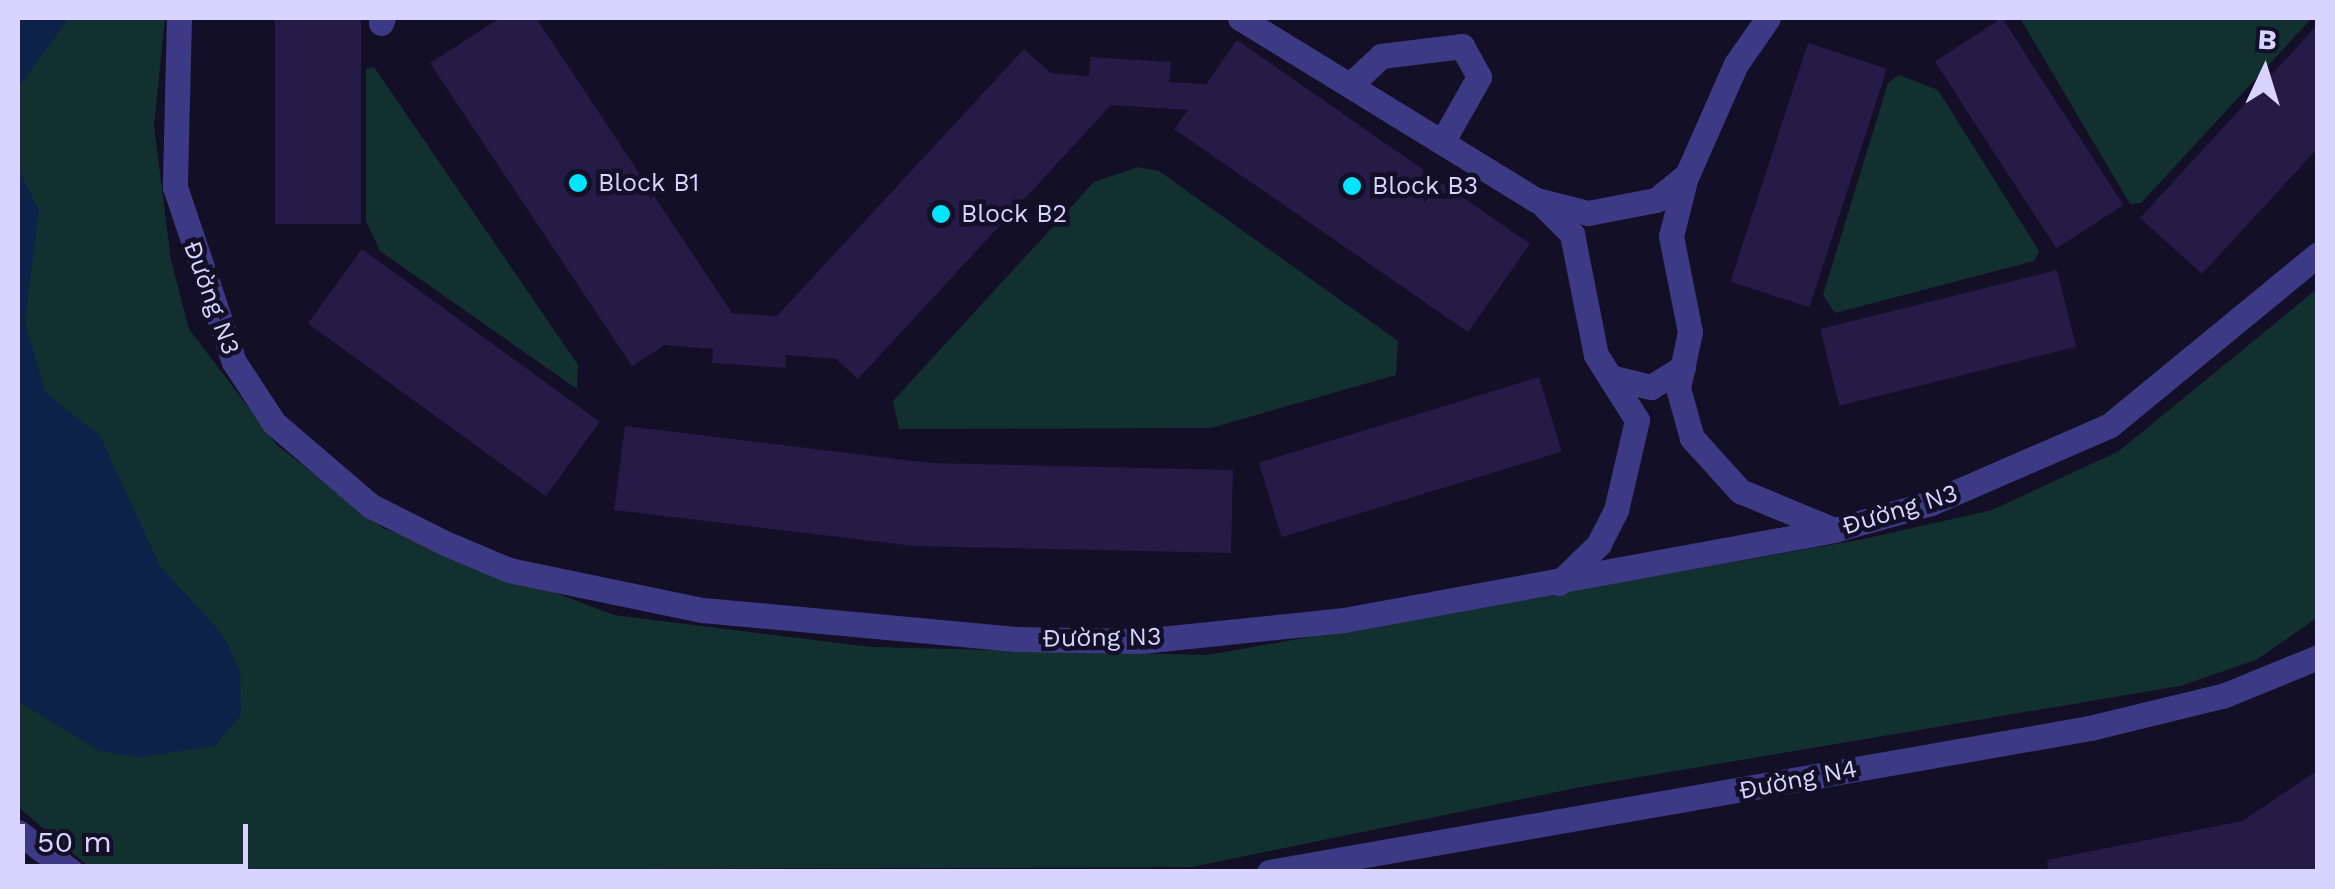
<!DOCTYPE html>
<html>
<head>
<meta charset="utf-8">
<style>
  body { margin:0 }
  #map { position:relative; width:2335px; height:889px; overflow:hidden; background:#130f26; font-family:"Work Sans",sans-serif }
  div>[style] { position:absolute }
  .green>* { inset:0; background:#12302f }
  .water>* { inset:0; background:#0c2248 }
  .building>* { inset:0; background:#241b47; transform-origin:0 0 }
  .minor>* { height:25px; margin:-12.5px; padding:0 12.5px; transform-origin:12.5px; border-radius:12.5px; background:#3d3a85 }
  .dots>* { width:28px; height:28px; translate:-50% -50%; box-sizing:border-box; border:5px solid #130f26; border-radius:50% }
  span { translate:-50% -50%; white-space:nowrap; text-align:center; line-height:1.15; -webkit-text-stroke:9px #130f26; paint-order:stroke }
  .poi-label { font-size:25px; color:#d9d4ff }
  .left { translate:0 -50%; text-align:left }
  .street-label { font-size:25px; color:#d9d4ff }
  .frame { position:absolute; inset:0; border:20px solid #d9d4ff; pointer-events:none }
  .north { position:absolute; left:2215px; top:20px; width:100px; height:100px; -webkit-text-stroke:8px #130f26; paint-order:stroke; rotate:4deg; font-size:28px; font-weight:700; line-height:40px; text-align:center; color:#d9d4ff }
  .north::after { content:''; display:block; margin:auto; width:35px; height:45px; background:#d9d4ff; clip-path:polygon(50% 0,100% 100%,50% 72%,0 100%) }
  .scale { position:absolute; left:20px; top:824px; width:228px; height:45px; box-sizing:border-box; border:5px solid #d9d4ff; border-top:0; padding-left:12px; font-size:30px; line-height:35px; white-space:nowrap; color:#d9d4ff; -webkit-text-stroke:8px #130f26; paint-order:stroke }
</style>
</head>
<body>
<div id="map">
  <div class="green">
    <div style="clip-path:polygon(18px 18px,165px 18px,154px 126px,171px 260px,189px 329px,277px 445px,383px 528px,614px 615px,871px 647px,1207px 655px,1864px 539px,1992px 510px,2119px 451px,2317px 289px,2317px 618px,2256px 660px,2180px 686px,1581px 787px,1192px 867px,94px 871px,18px 807px)"></div>
    <div style="clip-path:polygon(2020px 18px,2310px 18px,2311px 19px,2141px 203px,2130px 204px)"></div>
    <div style="clip-path:polygon(374px 67px,578px 365px,577px 389px,380px 251px,366px 221px,366px 69px)"></div>
    <div style="clip-path:polygon(1899px 75px,1938px 90px,2039px 251px,2034px 261px,1835px 313px,1823px 295px,1888px 83px)"></div>
    <div style="clip-path:polygon(1138px 167px,1159px 171px,1398px 341px,1396px 375px,1211px 428px,899px 429px,893px 401px,1094px 182px)"></div>
  </div>
  <div class="water">
    <div style="clip-path:polygon(18px 18px,69px 18px,18px 88px)"></div>
    <div style="clip-path:polygon(18px 168px,39px 210px,25px 321px,45px 392px,100px 436px,160px 566px,223px 635px,240px 671px,241px 715px,214px 746px,141px 757px,99px 751px,18px 701px)"></div>
  </div>
  <div class="building">
    <div style="left:275px;top:18px;width:86px;height:206px"></div>
    <div style="clip-path:polygon(500px 18px,536px 18px,732px 313px,777px 316px,1024px 49px,1051px 73px,1089px 76px,1090px 57px,1171px 62px,1169px 82px,1206px 84px,1237px 40px,1530px 244px,1468px 332px,1174px 129px,1188px 110px,1111px 105px,858px 379px,836px 359px,786px 355px,785px 368px,712px 363px,713px 349px,665px 345px,632px 366px,430px 63px)"></div>
    <div style="left:2002px;top:18px;width:223px;height:80px;rotate:57deg"></div>
    <div style="clip-path:polygon(2318px 24px,2318px 148px,2202px 274px,2140px 218px)"></div>
    <div style="left:1808px;top:43px;width:83px;height:251px;rotate:18deg"></div>
    <div style="left:362px;top:249px;width:294px;height:92px;rotate:36deg"></div>
    <div style="left:2057px;top:270px;width:79px;height:244px;rotate:76deg"></div>
    <div style="left:1539px;top:377px;width:78px;height:293px;rotate:73deg"></div>
    <div style="clip-path:polygon(625px 426px,930px 463px,1233px 470px,1231px 553px,914px 546px,614px 510px)"></div>
    <div style="clip-path:polygon(2318px 770px,2318px 872px,2048px 872px,2047px 860px,2242px 821px)"></div>
  </div>
  <div class="minor">
    <div style="left:179px;top:18px;width:169px;rotate:91.4deg"></div>
    <div style="left:175px;top:187px;width:185px;rotate:71.4deg"></div>
    <div style="left:234px;top:362px;width:73px;rotate:56.7deg"></div>
    <div style="left:274px;top:423px;width:128px;rotate:40.6deg"></div>
    <div style="left:371px;top:506px;width:83px;rotate:26.6deg"></div>
    <div style="left:445px;top:543px;width:69px;rotate:22.9deg"></div>
    <div style="left:509px;top:570px;width:198px;rotate:11.7deg"></div>
    <div style="left:703px;top:610px;width:314px;rotate:5.3deg"></div>
    <div style="left:1016px;top:639px;width:125px;rotate:0.9deg"></div>
    <div style="left:1141px;top:641px;width:204px;rotate:-5.9deg"></div>
    <div style="left:1344px;top:620px;width:498px;rotate:-10.4deg"></div>
    <div style="left:1834px;top:530px;width:101px;rotate:-15.6deg"></div>
    <div style="left:1931px;top:503px;width:195px;rotate:-23.5deg"></div>
    <div style="left:2110px;top:425px;width:269px;rotate:-39.4deg"></div>
    <div style="left:1240px;top:18px;width:347px;rotate:31.6deg"></div>
    <div style="left:1536px;top:200px;width:54px;rotate:14deg"></div>
    <div style="left:1588px;top:213px;width:69px;rotate:-10.8deg"></div>
    <div style="left:1656px;top:200px;width:40px;rotate:-39deg"></div>
    <div style="left:1687px;top:175px;width:121px;rotate:-66.2deg"></div>
    <div style="left:1736px;top:64px;width:56px;rotate:-55.2deg"></div>
    <div style="left:381px;top:23px;width:5px;rotate:-68deg"></div>
    <div style="left:1350px;top:85px;width:42px;rotate:-43.1deg"></div>
    <div style="left:1381px;top:56px;width:82px;rotate:-7deg"></div>
    <div style="left:1462px;top:46px;width:35px;rotate:61deg"></div>
    <div style="left:1479px;top:77px;width:75px;rotate:119.6deg"></div>
    <div style="left:1686px;top:176px;width:62px;rotate:104deg"></div>
    <div style="left:1671px;top:236px;width:98px;rotate:78.8deg"></div>
    <div style="left:1690px;top:332px;width:57px;rotate:102.1deg"></div>
    <div style="left:1678px;top:388px;width:52px;rotate:74.4deg"></div>
    <div style="left:1692px;top:438px;width:72px;rotate:47.8deg"></div>
    <div style="left:1740px;top:491px;width:102px;rotate:22.5deg"></div>
    <div style="left:1544px;top:206px;width:40px;rotate:45deg"></div>
    <div style="left:1572px;top:234px;width:123px;rotate:78.8deg"></div>
    <div style="left:1596px;top:355px;width:77px;rotate:57.8deg"></div>
    <div style="left:1637px;top:420px;width:92px;rotate:103.1deg"></div>
    <div style="left:1616px;top:510px;width:38px;rotate:117deg"></div>
    <div style="left:1599px;top:544px;width:56px;rotate:135.7deg"></div>
    <div style="left:1614px;top:378px;width:38px;rotate:14deg"></div>
    <div style="left:1651px;top:387px;width:38px;rotate:-32deg"></div>
    <div style="left:18px;top:832px;width:67px;rotate:36.5deg"></div>
    <div style="left:1269px;top:872px;width:834px;rotate:-9.95deg"></div>
    <div style="left:2090px;top:728px;width:139px;rotate:-13.7deg"></div>
    <div style="left:2225px;top:695px;width:100px;rotate:-22.2deg"></div>
  </div>
  <div class="dots">
    <div style="left:578px;top:183px;background:#00e5ff"></div>
    <div style="left:1352px;top:186px;background:#00e5ff"></div>
    <div style="left:941px;top:214px;background:#00e5ff"></div>
  </div>
  <div class="poi-label">
    <span class="left" style="left:598px;top:183px">Block B1</span>
    <span class="left" style="left:1372px;top:186px">Block B3</span>
    <span class="left" style="left:961px;top:214px">Block B2</span>
  </div>
  <div class="street-label">
    <span style="left:211px;top:298px;rotate:70deg">Đường N3</span>
    <span style="left:1900px;top:510px;rotate:-17deg">Đường N3</span>
    <span style="left:1102px;top:638px;rotate:-1deg">Đường N3</span>
    <span style="left:1798px;top:780px;rotate:-11deg">Đường N4</span>
  </div>
  <div class="frame"></div>
  <div class="north">B</div>
  <div class="scale">50 m</div>
</div>
</body>
</html>
